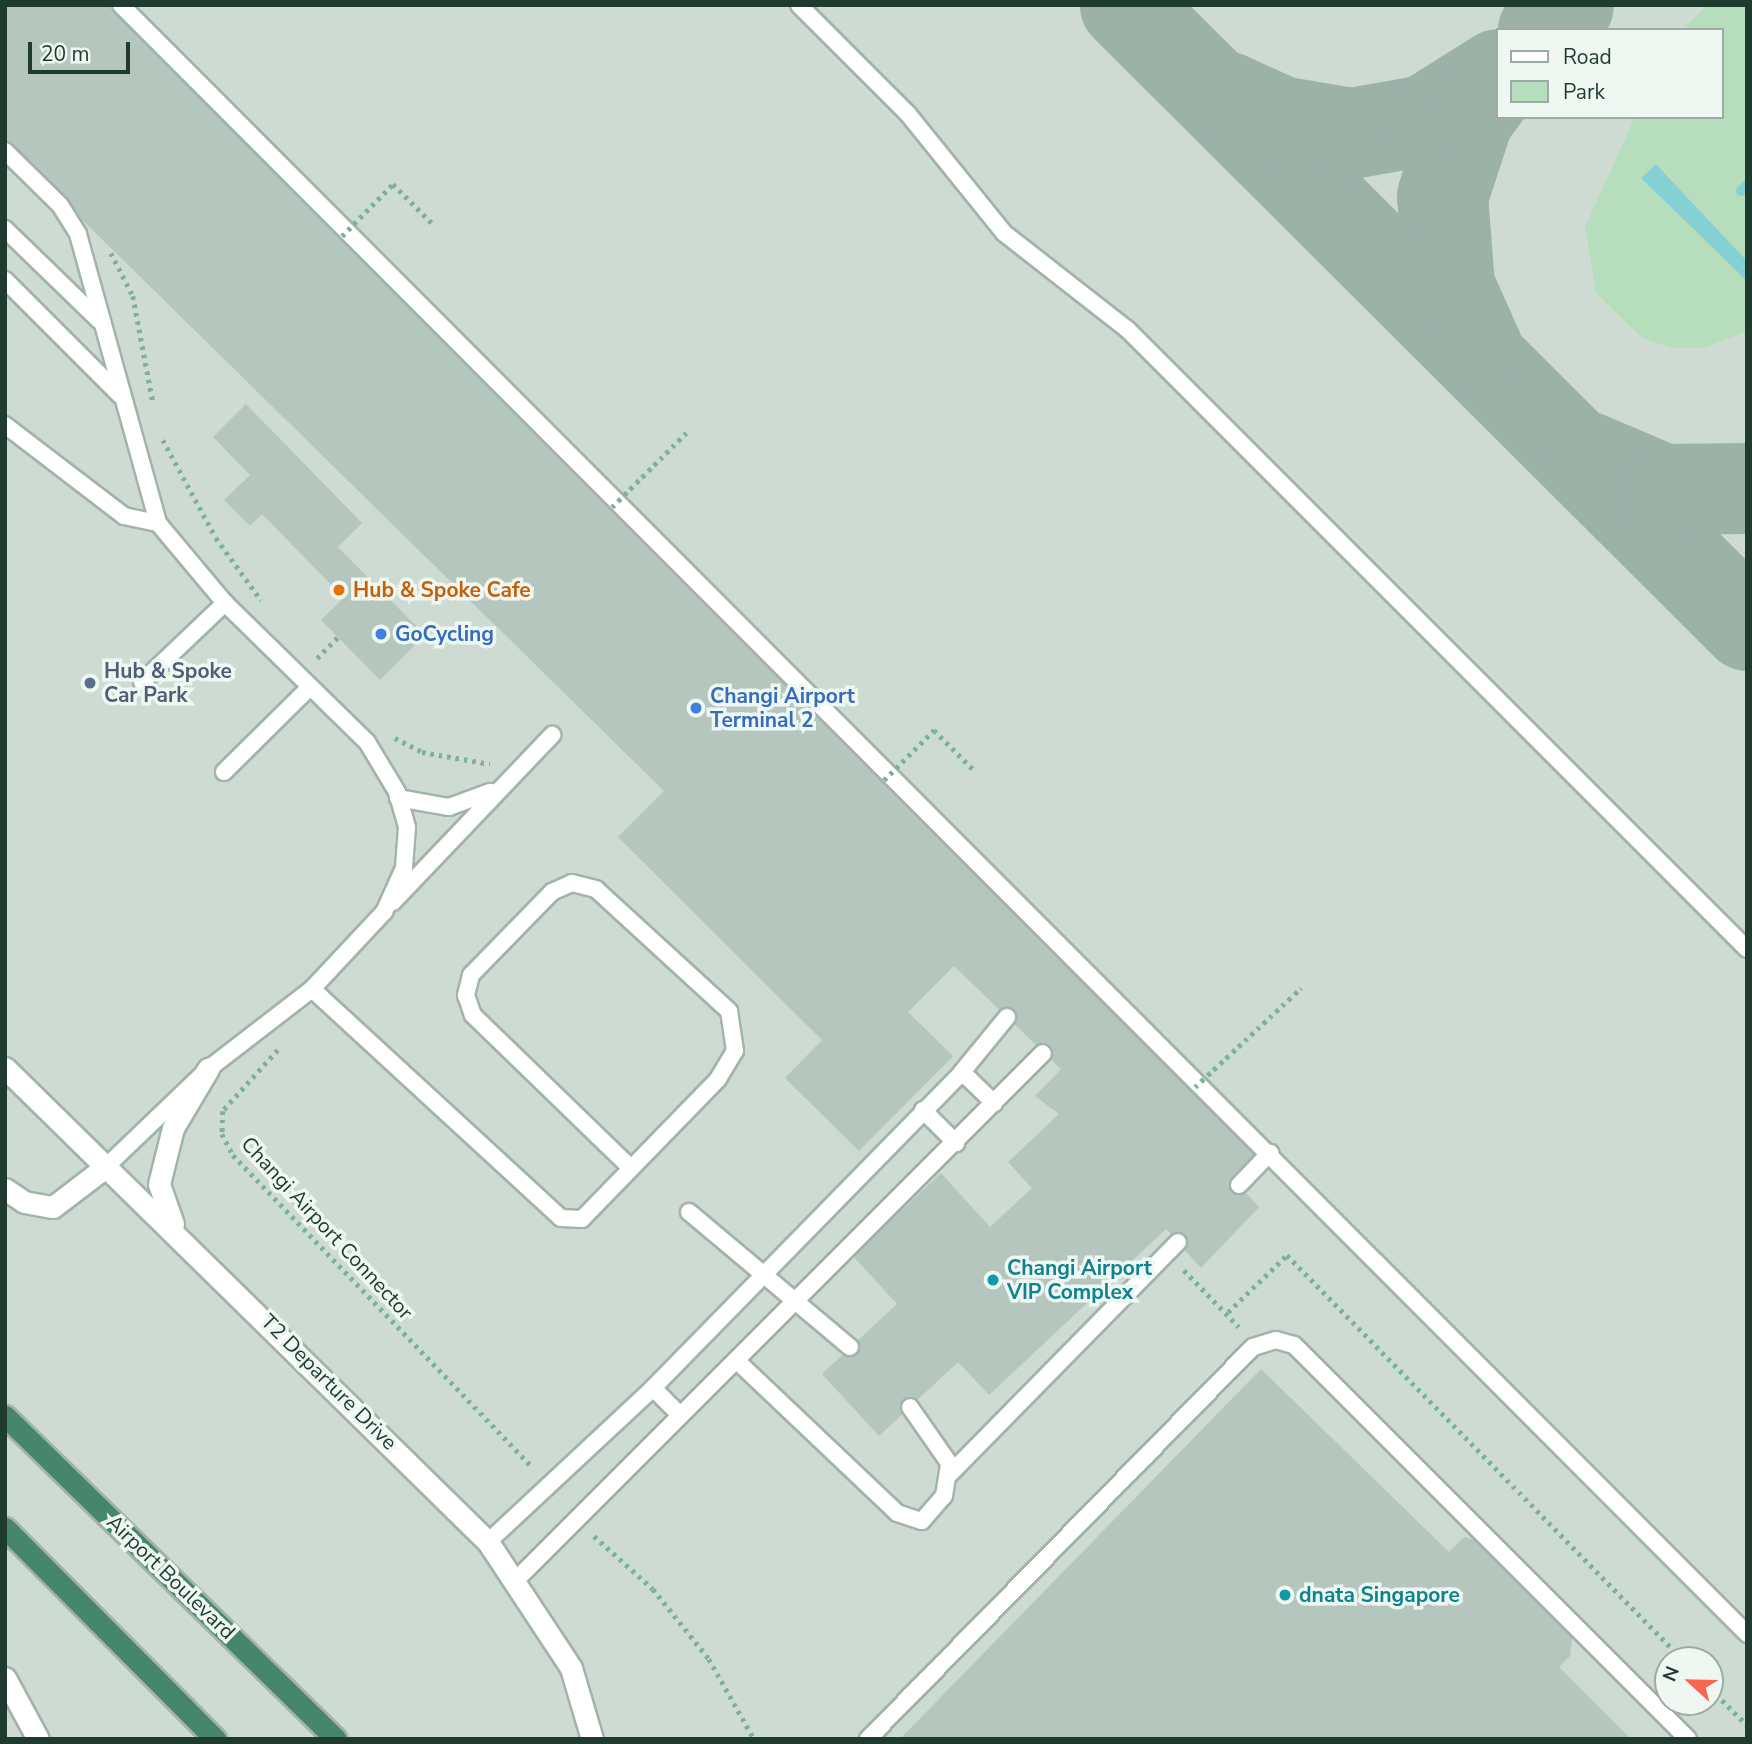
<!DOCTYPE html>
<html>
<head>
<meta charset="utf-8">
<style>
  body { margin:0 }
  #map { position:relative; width:1752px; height:1744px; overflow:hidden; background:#dfebe4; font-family:"Nunito Sans",sans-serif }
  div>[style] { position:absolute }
  .built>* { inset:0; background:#cddbd3 }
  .green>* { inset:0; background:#b6ddbc }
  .water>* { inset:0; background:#84d0d3 }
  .stream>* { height:10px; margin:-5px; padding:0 5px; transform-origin:5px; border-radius:5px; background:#84d0d3 }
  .taxiway>* { height:91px; margin:-45.5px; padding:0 45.5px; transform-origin:45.5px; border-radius:45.5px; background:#9cb1a8 }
  .building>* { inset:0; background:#b4c6bd }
  .path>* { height:4.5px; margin-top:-2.25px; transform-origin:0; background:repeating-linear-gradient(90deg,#7eb09a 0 3.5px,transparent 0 8.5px) }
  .roads { filter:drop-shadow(2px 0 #a2b3aa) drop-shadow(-2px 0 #a2b3aa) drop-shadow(0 2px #a2b3aa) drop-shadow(0 -2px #a2b3aa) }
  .service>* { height:16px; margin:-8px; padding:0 8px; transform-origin:8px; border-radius:8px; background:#fff }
  .secondary>* { height:21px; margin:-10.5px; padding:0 10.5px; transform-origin:10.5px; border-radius:10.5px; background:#fff }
  .trunk>* { height:21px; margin:-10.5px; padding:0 10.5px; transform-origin:10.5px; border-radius:10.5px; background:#46866f }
  .path-bridge>* { height:4.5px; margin-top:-2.25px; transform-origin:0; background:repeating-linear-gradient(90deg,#7eb09a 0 3.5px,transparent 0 8.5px) }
  .dots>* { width:19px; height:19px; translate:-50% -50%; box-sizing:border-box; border:4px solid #eff7f2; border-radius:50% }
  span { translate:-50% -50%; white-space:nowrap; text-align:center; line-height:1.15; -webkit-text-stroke:7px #eff7f2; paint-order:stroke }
  .food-label { font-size:21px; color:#c56008; font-weight:700 }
  .left { translate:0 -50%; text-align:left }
  .shop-label { font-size:21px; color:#366cbe; font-weight:700 }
  .service-label { font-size:21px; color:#4e5e75; font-weight:700 }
  .street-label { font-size:21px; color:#1f3b30 }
  .culture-label { font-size:21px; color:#0d838f; font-weight:700 }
  .frame { position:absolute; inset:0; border:7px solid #1f3b30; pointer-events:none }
  .legend { position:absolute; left:1496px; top:28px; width:228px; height:91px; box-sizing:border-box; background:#eff7f2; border:2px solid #9caca4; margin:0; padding:9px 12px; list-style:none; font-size:21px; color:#1f3b30 }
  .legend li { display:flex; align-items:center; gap:14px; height:35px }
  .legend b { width:35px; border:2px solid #9caca4 }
  .north { position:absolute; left:1654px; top:1646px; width:70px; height:70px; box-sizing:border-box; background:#eff7f2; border:2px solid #9caca4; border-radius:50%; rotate:292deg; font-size:19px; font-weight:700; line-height:28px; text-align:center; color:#1f3b30 }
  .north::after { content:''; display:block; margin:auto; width:24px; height:32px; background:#f86550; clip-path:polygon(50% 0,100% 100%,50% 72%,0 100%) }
  .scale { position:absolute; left:28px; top:42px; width:102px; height:32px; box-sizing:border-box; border:4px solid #1f3b30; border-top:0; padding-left:9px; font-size:21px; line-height:24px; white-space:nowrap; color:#1f3b30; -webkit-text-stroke:5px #eff7f2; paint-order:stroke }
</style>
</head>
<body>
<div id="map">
  <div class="built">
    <div style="clip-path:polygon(evenodd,5px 5px,1747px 5px,1747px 1739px,5px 1739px,5px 5px,1498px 30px,1722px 30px,1722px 117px,1498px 117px,1498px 30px,5px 5px,1668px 1660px,1710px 1660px,1710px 1702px,1668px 1702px,1668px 1660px)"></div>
  </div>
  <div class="green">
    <div style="clip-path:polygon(1707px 5px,1747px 5px,1747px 261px,1657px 164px,1641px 178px,1747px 281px,1747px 331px,1704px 348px,1673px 348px,1642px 338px,1596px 293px,1585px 227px,1635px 117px,1722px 117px,1722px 30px,1682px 30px)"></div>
  </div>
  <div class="water">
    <div style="clip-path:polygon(1656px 164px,1747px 261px,1747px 281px,1641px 178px)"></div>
  </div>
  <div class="stream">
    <div style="left:1741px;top:191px;width:8px;rotate:-45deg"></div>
  </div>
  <div class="taxiway">
    <div style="left:1125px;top:5px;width:878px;rotate:44.91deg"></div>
    <div style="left:1543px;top:30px;width:35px;rotate:-45deg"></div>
    <div style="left:1225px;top:96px;width:60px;rotate:24.4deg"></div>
    <div style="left:1280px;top:121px;width:72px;rotate:9.6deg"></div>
    <div style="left:1351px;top:133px;width:75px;rotate:-10deg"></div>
    <div style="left:1425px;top:120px;width:86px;rotate:-32.2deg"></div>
    <div style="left:1478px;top:351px;width:71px;rotate:-114deg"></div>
    <div style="left:1449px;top:286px;width:90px;rotate:-94.4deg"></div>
    <div style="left:1442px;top:196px;width:83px;rotate:-71.8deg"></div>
    <div style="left:1468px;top:117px;width:51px;rotate:-53.8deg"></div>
    <div style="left:1585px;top:456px;width:85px;rotate:22.9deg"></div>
    <div style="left:1663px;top:489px;width:84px;rotate:-0.7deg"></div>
  </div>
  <div class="building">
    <div style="clip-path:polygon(5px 5px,111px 5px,1262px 1152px,1233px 1179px,1259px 1207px,1201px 1268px,1166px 1229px,989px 1395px,958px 1362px,879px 1436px,822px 1374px,897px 1304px,853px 1256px,941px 1173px,990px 1227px,1032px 1188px,1008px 1162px,1059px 1114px,1035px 1096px,1061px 1069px,954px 966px,908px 1012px,953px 1056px,859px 1151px,785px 1078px,822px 1040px,618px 837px,664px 791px,5px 144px)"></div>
    <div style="clip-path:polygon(246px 404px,362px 523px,338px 547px,425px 635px,380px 680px,321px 620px,344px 598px,262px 514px,250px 526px,224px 500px,250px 475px,213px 437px)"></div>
    <div style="clip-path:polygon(1261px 1369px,1449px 1552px,1464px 1537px,1479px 1541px,1572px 1638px,1570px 1656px,1559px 1667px,1631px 1739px,900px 1739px)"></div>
  </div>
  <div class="path">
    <div style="left:111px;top:253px;width:48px;rotate:62.9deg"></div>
    <div style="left:133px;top:296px;width:108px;rotate:79.3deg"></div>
    <div style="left:163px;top:440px;width:111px;rotate:61.6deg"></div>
    <div style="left:216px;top:538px;width:77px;rotate:54deg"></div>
    <div style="left:317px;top:658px;width:30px;rotate:-45deg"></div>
    <div style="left:395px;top:738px;width:30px;rotate:27deg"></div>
    <div style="left:422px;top:752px;width:69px;rotate:10deg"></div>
    <div style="left:278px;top:1050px;width:82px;rotate:132deg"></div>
    <div style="left:223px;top:1111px;width:23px;rotate:92deg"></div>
    <div style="left:222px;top:1134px;width:24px;rotate:62deg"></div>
    <div style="left:233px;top:1155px;width:432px;rotate:46.2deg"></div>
    <div style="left:1184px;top:1270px;width:79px;rotate:46deg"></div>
    <div style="left:1228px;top:1312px;width:82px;rotate:-44deg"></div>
    <div style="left:1287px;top:1255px;width:566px;rotate:45.64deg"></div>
    <div style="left:594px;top:1536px;width:79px;rotate:41.9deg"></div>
    <div style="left:653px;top:1589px;width:90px;rotate:51.3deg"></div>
    <div style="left:709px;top:1659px;width:92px;rotate:60.6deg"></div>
    <div style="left:1710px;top:1688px;width:52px;rotate:45deg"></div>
  </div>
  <div class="roads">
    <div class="service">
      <div style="left:121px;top:5px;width:2302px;rotate:45.05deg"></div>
      <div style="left:799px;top:5px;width:154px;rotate:45deg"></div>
      <div style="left:908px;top:114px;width:153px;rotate:51.1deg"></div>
      <div style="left:1004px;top:233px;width:157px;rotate:38deg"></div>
      <div style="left:1128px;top:330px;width:875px;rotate:45deg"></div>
      <div style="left:5px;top:151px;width:77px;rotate:44.5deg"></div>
      <div style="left:60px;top:205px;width:34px;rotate:58deg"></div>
      <div style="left:78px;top:234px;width:300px;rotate:74.5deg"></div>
      <div style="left:158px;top:523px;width:104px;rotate:50.1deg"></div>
      <div style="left:225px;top:603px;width:199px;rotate:44.4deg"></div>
      <div style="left:367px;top:742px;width:58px;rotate:59deg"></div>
      <div style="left:397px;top:792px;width:36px;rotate:74deg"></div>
      <div style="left:407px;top:827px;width:41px;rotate:94.2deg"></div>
      <div style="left:404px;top:868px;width:48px;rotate:114.4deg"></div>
      <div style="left:384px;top:912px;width:105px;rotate:133.1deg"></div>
      <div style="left:312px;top:989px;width:131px;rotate:142.4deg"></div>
      <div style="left:208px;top:1069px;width:139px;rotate:136.2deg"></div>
      <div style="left:5px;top:229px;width:131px;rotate:44.1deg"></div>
      <div style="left:5px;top:280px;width:163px;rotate:45deg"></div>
      <div style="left:5px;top:425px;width:150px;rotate:37.4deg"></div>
      <div style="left:124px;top:516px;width:35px;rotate:12deg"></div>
      <div style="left:142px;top:682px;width:115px;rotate:-43.6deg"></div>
      <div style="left:224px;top:772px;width:120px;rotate:-44.7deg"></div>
      <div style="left:398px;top:798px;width:52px;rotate:10deg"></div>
      <div style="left:449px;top:807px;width:44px;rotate:-20.1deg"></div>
      <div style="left:393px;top:902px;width:231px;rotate:-46.4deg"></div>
      <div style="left:312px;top:989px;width:338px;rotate:42.6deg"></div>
      <div style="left:561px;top:1218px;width:21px;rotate:3deg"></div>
      <div style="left:582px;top:1219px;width:195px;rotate:-45.8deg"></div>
      <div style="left:718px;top:1079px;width:33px;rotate:-59deg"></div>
      <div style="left:735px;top:1051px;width:40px;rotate:-98.5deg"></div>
      <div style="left:729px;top:1011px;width:180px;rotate:-137.5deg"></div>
      <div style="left:596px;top:889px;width:25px;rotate:-166deg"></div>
      <div style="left:572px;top:883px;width:22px;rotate:156deg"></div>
      <div style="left:552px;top:892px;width:116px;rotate:134.3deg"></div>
      <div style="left:471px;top:975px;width:21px;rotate:104deg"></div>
      <div style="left:466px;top:995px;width:21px;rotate:71deg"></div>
      <div style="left:473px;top:1015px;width:220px;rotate:44.1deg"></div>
      <div style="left:962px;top:1072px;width:45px;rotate:44.1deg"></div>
      <div style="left:923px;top:1110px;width:47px;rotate:45deg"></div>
      <div style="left:1239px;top:1185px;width:45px;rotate:-45.9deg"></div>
      <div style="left:689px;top:1212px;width:210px;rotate:40deg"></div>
      <div style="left:736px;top:1360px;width:222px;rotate:43.5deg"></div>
      <div style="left:897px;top:1513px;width:26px;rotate:18deg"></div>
      <div style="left:922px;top:1521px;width:33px;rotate:-49deg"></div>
      <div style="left:944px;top:1496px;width:33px;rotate:-81deg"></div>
      <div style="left:949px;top:1463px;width:68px;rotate:-124.9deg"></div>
      <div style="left:653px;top:1388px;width:38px;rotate:45deg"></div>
      <div style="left:950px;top:1474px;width:325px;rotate:-45.5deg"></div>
      <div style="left:488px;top:1542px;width:226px;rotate:-43deg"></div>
      <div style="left:653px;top:1388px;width:442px;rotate:-45.6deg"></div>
      <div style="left:962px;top:1072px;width:71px;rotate:-50.7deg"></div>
      <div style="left:516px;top:1580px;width:745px;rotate:-45deg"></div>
      <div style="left:868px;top:1739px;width:549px;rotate:-45.52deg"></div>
      <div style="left:1253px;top:1347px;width:24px;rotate:-17deg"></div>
      <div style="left:1276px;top:1340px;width:19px;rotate:16deg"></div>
      <div style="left:1294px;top:1345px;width:557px;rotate:45deg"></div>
    </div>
    <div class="secondary">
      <div style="left:5px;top:1068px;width:677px;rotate:44.46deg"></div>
      <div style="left:488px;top:1542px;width:151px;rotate:56.6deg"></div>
      <div style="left:571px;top:1668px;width:74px;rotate:73.5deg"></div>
      <div style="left:5px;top:1189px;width:23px;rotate:34deg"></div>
      <div style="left:24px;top:1202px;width:29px;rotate:10deg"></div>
      <div style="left:53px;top:1207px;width:69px;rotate:-37.4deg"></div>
      <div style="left:173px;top:1224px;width:42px;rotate:-109.3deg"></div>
      <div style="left:159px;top:1184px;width:58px;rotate:-76deg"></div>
      <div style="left:173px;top:1128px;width:69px;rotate:-59.3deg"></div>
      <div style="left:5px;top:1678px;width:69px;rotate:61.6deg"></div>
    </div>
    <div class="trunk">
      <div style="left:5px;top:1416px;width:462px;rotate:44.3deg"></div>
      <div style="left:5px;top:1528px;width:298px;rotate:45.1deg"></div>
    </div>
  </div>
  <div class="path-bridge">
    <div style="left:342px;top:236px;width:73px;rotate:-45.6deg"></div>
    <div style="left:393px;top:184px;width:59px;rotate:45deg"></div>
    <div style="left:612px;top:507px;width:107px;rotate:-45deg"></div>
    <div style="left:884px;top:780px;width:71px;rotate:-45deg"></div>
    <div style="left:934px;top:730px;width:59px;rotate:45deg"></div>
    <div style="left:1195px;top:1087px;width:145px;rotate:-43deg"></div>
  </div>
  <div class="dots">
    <div style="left:339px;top:590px;background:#e8710a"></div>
    <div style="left:381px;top:634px;background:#3f7fe0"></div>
    <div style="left:90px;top:683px;background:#5c6f8a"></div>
    <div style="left:696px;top:708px;background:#3f7fe0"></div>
    <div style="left:993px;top:1280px;background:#0f9aa8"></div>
    <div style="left:1285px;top:1595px;background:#0f9aa8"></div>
  </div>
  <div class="food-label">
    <span class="left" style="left:353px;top:590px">Hub &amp; Spoke Cafe</span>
  </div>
  <div class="shop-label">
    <span class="left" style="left:395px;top:634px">GoCycling</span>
    <span class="left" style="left:710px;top:708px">Changi Airport<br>Terminal 2</span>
  </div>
  <div class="service-label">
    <span class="left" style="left:104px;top:683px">Hub &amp; Spoke<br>Car Park</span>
  </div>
  <div class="street-label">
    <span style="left:327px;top:1228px;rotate:47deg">Changi Airport Connector</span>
    <span style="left:329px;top:1382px;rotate:45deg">T2 Departure Drive</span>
    <span style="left:171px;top:1577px;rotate:44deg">Airport Boulevard</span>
  </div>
  <div class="culture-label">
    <span class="left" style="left:1007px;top:1280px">Changi Airport<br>VIP Complex</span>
    <span class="left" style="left:1299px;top:1595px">dnata Singapore</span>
  </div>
  <div class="frame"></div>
  <ul class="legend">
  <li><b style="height:9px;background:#fff"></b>Road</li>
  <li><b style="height:19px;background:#b6ddbc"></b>Park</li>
  </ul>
  <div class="north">N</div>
  <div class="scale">20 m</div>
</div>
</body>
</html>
